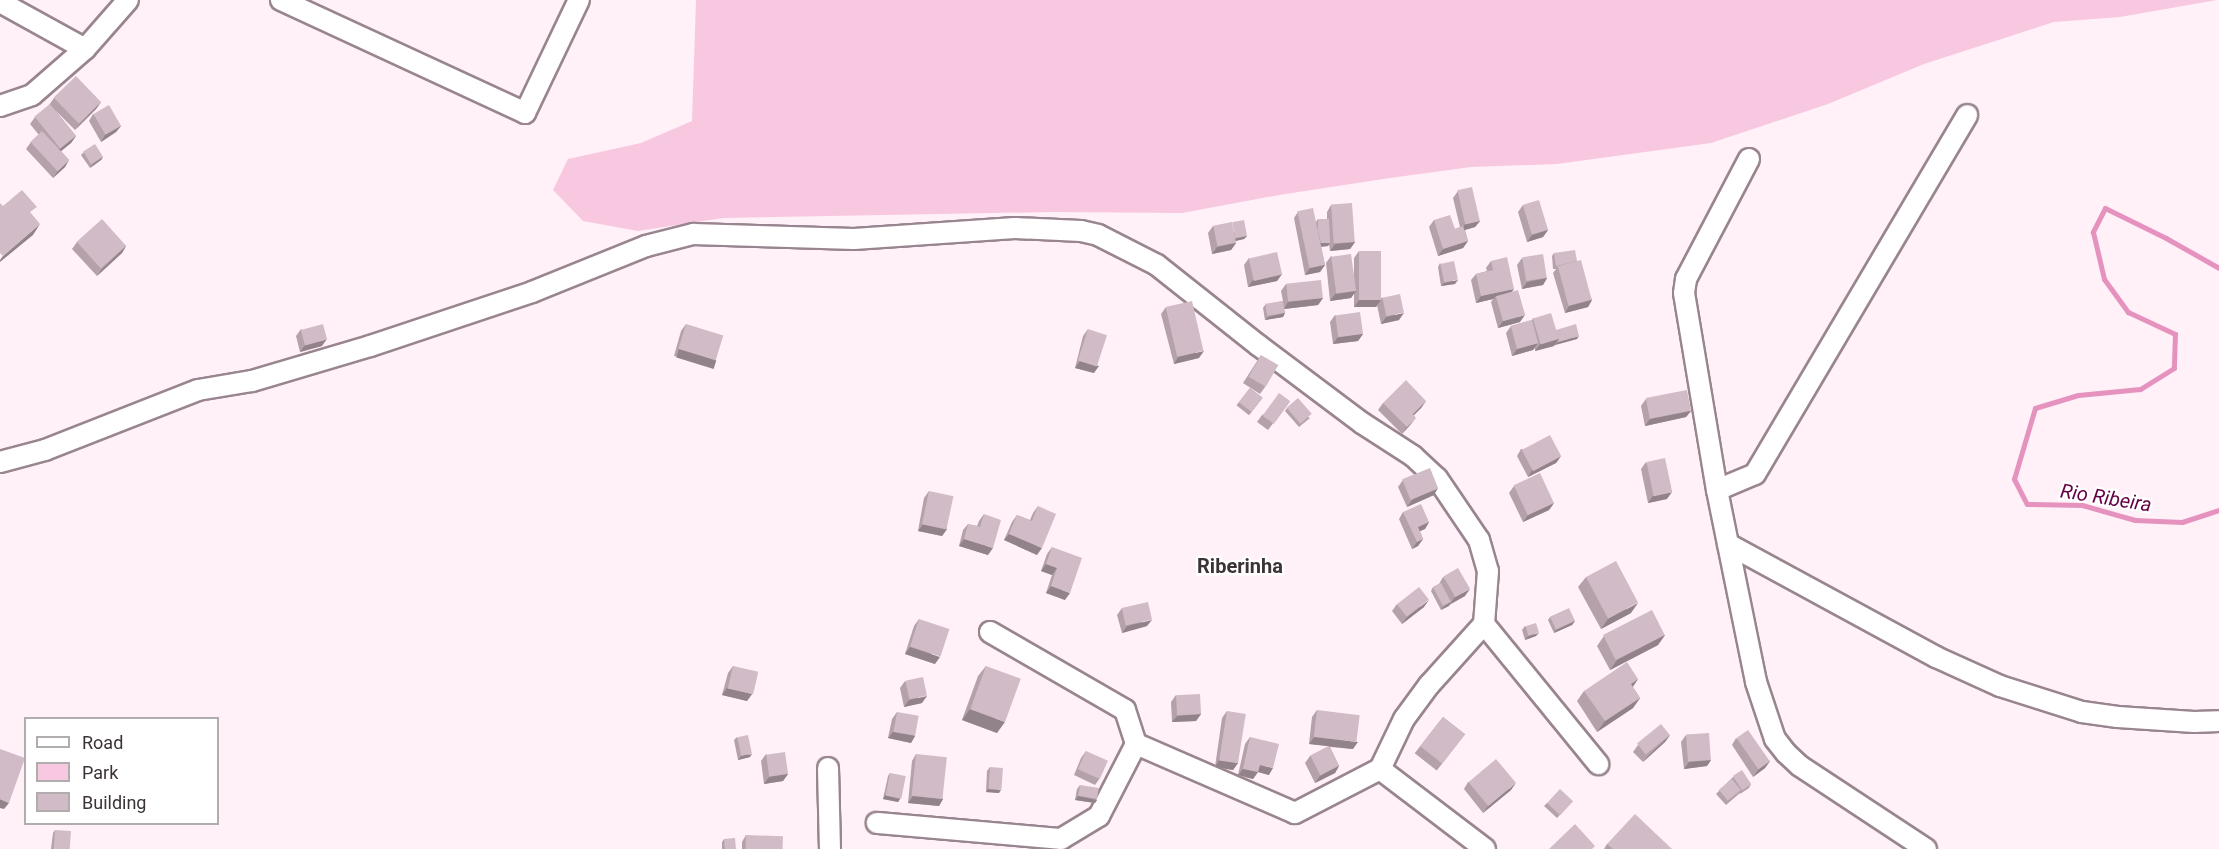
<!DOCTYPE html>
<html>
<head>
<meta charset="utf-8">
<style>
  body { margin:0 }
  #map { position:relative; width:2219px; height:849px; overflow:hidden; background:#fff1f7; font-family:Roboto,sans-serif }
  div>[style] { position:absolute }
  .green>* { inset:0; background:#f8c8e0 }
  .stream>* { height:5px; margin:-2.5px; padding:0 2.5px; transform-origin:2.5px; border-radius:2.5px; background:#e692bf }
  .roads { filter:drop-shadow(2px 0 #99858f) drop-shadow(-2px 0 #99858f) drop-shadow(0 2px #99858f) drop-shadow(0 -2px #99858f) }
  .street>* { height:20px; margin:-10px; padding:0 10px; transform-origin:10px; border-radius:10px; background:#fff }
  .wall>* { inset:0; background:#b4a1aa; transform-origin:0 0 }
  .shaded-wall>* { inset:0; background:#92838b; transform-origin:0 0 }
  .building>* { inset:0; background:#d1bbc6; transform-origin:0 0 }
  span { translate:-50% -50%; white-space:nowrap; text-align:center; line-height:1.15; -webkit-text-stroke:4.5px #fff; paint-order:stroke }
  .water-label { font-size:20px; color:#660045; font-style:italic }
  .neighbourhood-label { font-size:20px; color:#3c3337; font-weight:700 }
  .legend { position:absolute; left:24px; top:717px; width:195px; height:108px; box-sizing:border-box; background:#fff; border:2px solid #b1adaf; margin:0; padding:8px 10px; list-style:none; font-size:18px; color:#3c3337 }
  .legend li { display:flex; align-items:center; gap:12px; height:30px }
  .legend b { width:30px; border:2px solid #b1adaf }
</style>
</head>
<body>
<div id="map">
  <div class="green">
    <div style="clip-path:polygon(696px 0,2217px 0,2120px 17px,2054px 22px,1924px 64px,1828px 104px,1711px 143px,1557px 164px,1471px 167px,1390px 178px,1279px 195px,1182px 213px,1052px 212px,723px 218px,638px 231px,583px 221px,553px 190px,568px 159px,641px 143px,692px 121px)"></div>
  </div>
  <div class="stream">
    <div style="left:2219px;top:268px;width:61px;rotate:-150.5deg"></div>
    <div style="left:2166px;top:238px;width:68px;rotate:-153.8deg"></div>
    <div style="left:2105px;top:208px;width:27px;rotate:117deg"></div>
    <div style="left:2093px;top:232px;width:48px;rotate:76.8deg"></div>
    <div style="left:2104px;top:279px;width:41px;rotate:54deg"></div>
    <div style="left:2128px;top:312px;width:52px;rotate:25.1deg"></div>
    <div style="left:2175px;top:334px;width:34px;rotate:92deg"></div>
    <div style="left:2174px;top:368px;width:40px;rotate:148deg"></div>
    <div style="left:2140px;top:389px;width:62px;rotate:174.5deg"></div>
    <div style="left:2078px;top:395px;width:45px;rotate:163.2deg"></div>
    <div style="left:2035px;top:408px;width:74px;rotate:106.5deg"></div>
    <div style="left:2014px;top:479px;width:28px;rotate:63deg"></div>
    <div style="left:2027px;top:504px;width:55px;rotate:1deg"></div>
    <div style="left:2082px;top:505px;width:55px;rotate:15.8deg"></div>
    <div style="left:2135px;top:520px;width:47px;rotate:2.4deg"></div>
    <div style="left:2182px;top:522px;width:39px;rotate:-18deg"></div>
  </div>
  <div class="roads">
    <div class="street">
      <div style="left:281px;top:0;width:269px;rotate:24.8deg"></div>
      <div style="left:525px;top:113px;width:125px;rotate:-64.5deg"></div>
      <div style="left:0;top:2px;width:97px;rotate:28.9deg"></div>
      <div style="left:0;top:106px;width:34px;rotate:-19deg"></div>
      <div style="left:32px;top:95px;width:70px;rotate:-41deg"></div>
      <div style="left:85px;top:49px;width:65px;rotate:-48.7deg"></div>
      <div style="left:1749px;top:159px;width:136px;rotate:117.7deg"></div>
      <div style="left:1686px;top:279px;width:14px;rotate:98deg"></div>
      <div style="left:1684px;top:293px;width:200px;rotate:80.5deg"></div>
      <div style="left:1717px;top:490px;width:196px;rotate:78.5deg"></div>
      <div style="left:1756px;top:682px;width:60px;rotate:71.6deg"></div>
      <div style="left:1775px;top:739px;width:18px;rotate:52deg"></div>
      <div style="left:1786px;top:753px;width:19px;rotate:43deg"></div>
      <div style="left:1800px;top:766px;width:151px;rotate:33.4deg"></div>
      <div style="left:0;top:462px;width:47px;rotate:-14.9deg"></div>
      <div style="left:45px;top:450px;width:164px;rotate:-21.4deg"></div>
      <div style="left:198px;top:390px;width:55px;rotate:-9.5deg"></div>
      <div style="left:252px;top:381px;width:123px;rotate:-16.5deg"></div>
      <div style="left:370px;top:346px;width:171px;rotate:-18.4deg"></div>
      <div style="left:532px;top:292px;width:123px;rotate:-22deg"></div>
      <div style="left:646px;top:246px;width:49px;rotate:-14.3deg"></div>
      <div style="left:693px;top:234px;width:161px;rotate:1.8deg"></div>
      <div style="left:854px;top:239px;width:161px;rotate:-3.9deg"></div>
      <div style="left:1015px;top:228px;width:66px;rotate:2.6deg"></div>
      <div style="left:1081px;top:231px;width:17px;rotate:13deg"></div>
      <div style="left:1098px;top:235px;width:66px;rotate:27deg"></div>
      <div style="left:1157px;top:265px;width:129px;rotate:38.4deg"></div>
      <div style="left:1258px;top:345px;width:130px;rotate:36.9deg"></div>
      <div style="left:1362px;top:423px;width:61px;rotate:32.9deg"></div>
      <div style="left:1413px;top:456px;width:33px;rotate:43deg"></div>
      <div style="left:1437px;top:478px;width:75px;rotate:55.9deg"></div>
      <div style="left:1479px;top:540px;width:32px;rotate:74deg"></div>
      <div style="left:1488px;top:571px;width:53px;rotate:94.3deg"></div>
      <div style="left:1484px;top:624px;width:82px;rotate:132deg"></div>
      <div style="left:1429px;top:685px;width:42px;rotate:126.3deg"></div>
      <div style="left:1404px;top:719px;width:55px;rotate:115.6deg"></div>
      <div style="left:1380px;top:769px;width:96px;rotate:152.6deg"></div>
      <div style="left:1295px;top:813px;width:173px;rotate:-156.5deg"></div>
      <div style="left:1136px;top:744px;width:81px;rotate:117.2deg"></div>
      <div style="left:1099px;top:816px;width:44px;rotate:148.8deg"></div>
      <div style="left:1061px;top:839px;width:185px;rotate:-175deg"></div>
      <div style="left:1717px;top:490px;width:41px;rotate:-22.8deg"></div>
      <div style="left:1755px;top:474px;width:417px;rotate:-59.4deg"></div>
      <div style="left:1728px;top:544px;width:237px;rotate:28.5deg"></div>
      <div style="left:1936px;top:657px;width:70px;rotate:24.4deg"></div>
      <div style="left:2000px;top:686px;width:86px;rotate:17.6deg"></div>
      <div style="left:2082px;top:712px;width:36px;rotate:8deg"></div>
      <div style="left:2118px;top:717px;width:76px;rotate:3.8deg"></div>
      <div style="left:2194px;top:722px;width:25px;rotate:-2deg"></div>
      <div style="left:1484px;top:624px;width:181px;rotate:50.8deg"></div>
      <div style="left:990px;top:632px;width:156px;rotate:30deg"></div>
      <div style="left:1125px;top:710px;width:36px;rotate:72deg"></div>
      <div style="left:828px;top:768px;width:81px;rotate:88.6deg"></div>
      <div style="left:1380px;top:769px;width:132px;rotate:37.3deg"></div>
    </div>
  </div>
  <div class="wall">
    <div style="clip-path:polygon(54px 98px,101px 102px,96px 109px,75px 130px,55px 110px,76px 136px,71px 143px,61px 151px,69px 160px,65px 167px,53px 178px,26px 149px,31px 142px,39px 135px,30px 124px,35px 117px,49px 105px)"></div>
    <div style="clip-path:polygon(93px 114px,121px 126px,116px 132px,101px 142px,89px 121px)"></div>
    <div style="clip-path:polygon(84px 152px,103px 157px,101px 160px,90px 168px,81px 155px)"></div>
    <div style="clip-path:polygon(1458px 191px,1480px 221px,1475px 227px,1465px 230px,1468px 241px,1463px 248px,1438px 256px,1429px 227px,1434px 220px,1455px 229px,1460px 227px,1453px 198px)"></div>
    <div style="clip-path:polygon(1331px 205px,1355px 242px,1350px 249px,1330px 251px,1329px 244px,1328px 246px,1321px 247px,1325px 265px,1320px 272px,1305px 275px,1294px 218px,1298px 212px,1316px 222px,1318px 219px,1327px 219px,1327px 212px)"></div>
    <div style="clip-path:polygon(1523px 205px,1548px 230px,1543px 237px,1527px 242px,1518px 212px)"></div>
    <div style="clip-path:polygon(1213px 226px,1247px 236px,1244px 239px,1235px 241px,1236px 243px,1231px 250px,1212px 254px,1208px 233px)"></div>
    <div style="clip-path:polygon(77px 242px,126px 246px,122px 253px,97px 276px,72px 249px)"></div>
    <div style="clip-path:polygon(1359px 251px,1381px 299px,1382px 297px,1399px 320px,1381px 324px,1377px 305px,1376px 307px,1354px 307px,1354px 293px,1351px 298px,1330px 301px,1326px 263px,1331px 256px,1354px 279px,1354px 258px)"></div>
    <div style="clip-path:polygon(1554px 253px,1577px 261px,1592px 300px,1588px 307px,1565px 313px,1553px 273px,1556px 269px,1553px 269px,1552px 256px)"></div>
    <div style="clip-path:polygon(1249px 258px,1282px 274px,1277px 281px,1248px 287px,1244px 265px)"></div>
    <div style="clip-path:polygon(1522px 258px,1547px 278px,1543px 285px,1522px 289px,1517px 265px)"></div>
    <div style="clip-path:polygon(1491px 261px,1512px 291px,1520px 322px,1498px 328px,1491px 302px,1493px 299px,1476px 303px,1471px 280px,1476px 274px,1487px 271px,1486px 268px)"></div>
    <div style="clip-path:polygon(1440px 263px,1455px 284px,1441px 286px,1438px 267px)"></div>
    <div style="clip-path:polygon(1286px 284px,1323px 298px,1318px 305px,1284px 309px,1285px 313px,1283px 317px,1265px 320px,1263px 308px,1265px 305px,1283px 301px,1281px 291px)"></div>
    <div style="clip-path:polygon(1166px 307px,1199px 358px,1174px 364px,1161px 314px)"></div>
    <div style="clip-path:polygon(1335px 315px,1363px 334px,1358px 341px,1333px 344px,1330px 322px)"></div>
    <div style="clip-path:polygon(1533px 318px,1556px 330px,1577px 339px,1555px 345px,1555px 344px,1554px 346px,1535px 351px,1535px 348px,1533px 350px,1512px 356px,1506px 333px,1511px 326px,1532px 320px)"></div>
    <div style="clip-path:polygon(686px 324px,716px 360px,711px 367px,674px 356px,681px 331px)"></div>
    <div style="clip-path:polygon(301px 329px,322px 346px,300px 352px,296px 336px)"></div>
    <div style="clip-path:polygon(1088px 329px,1094px 373px,1075px 368px,1083px 336px)"></div>
    <div style="clip-path:polygon(1261px 355px,1265px 387px,1260px 394px,1243px 383px)"></div>
    <div style="left:1250px;top:388px;width:16px;height:22px;rotate:38deg"></div>
    <div style="clip-path:polygon(1646px 399px,1691px 411px,1686px 417px,1645px 426px,1641px 406px)"></div>
    <div style="clip-path:polygon(1290px 401px,1268px 430px,1257px 422px,1262px 415px)"></div>
    <div style="clip-path:polygon(1426px 401px,1421px 408px,1414px 415px,1411px 424px,1402px 434px,1378px 410px,1383px 403px)"></div>
    <div style="clip-path:polygon(1287px 408px,1310px 418px,1299px 427px,1285px 411px)"></div>
    <div style="clip-path:polygon(1521px 449px,1561px 456px,1556px 463px,1528px 477px,1517px 456px)"></div>
    <div style="clip-path:polygon(1646px 462px,1667px 499px,1648px 503px,1641px 469px)"></div>
    <div style="clip-path:polygon(1403px 480px,1434px 495px,1407px 507px,1398px 487px)"></div>
    <div style="clip-path:polygon(1514px 486px,1554px 503px,1549px 510px,1523px 522px,1509px 493px)"></div>
    <div style="clip-path:polygon(929px 491px,947px 529px,942px 536px,918px 531px,924px 498px)"></div>
    <div style="clip-path:polygon(1038px 506px,1037px 555px,1004px 540px,1012px 522px,1017px 515px,1030px 520px,1033px 513px)"></div>
    <div style="clip-path:polygon(1403px 512px,1429px 522px,1425px 529px,1420px 531px,1423px 539px,1418px 546px,1412px 549px,1399px 519px)"></div>
    <div style="clip-path:polygon(984px 514px,988px 555px,959px 546px,963px 530px,968px 524px,977px 526px,979px 521px)"></div>
    <div style="clip-path:polygon(1052px 547px,1065px 600px,1046px 593px,1052px 575px,1041px 571px,1047px 554px)"></div>
    <div style="clip-path:polygon(1443px 577px,1465px 596px,1441px 610px,1431px 591px,1433px 587px,1439px 584px)"></div>
    <div style="clip-path:polygon(1586px 577px,1631px 613px,1601px 629px,1578px 587px)"></div>
    <div style="clip-path:polygon(1397px 604px,1424px 607px,1402px 624px,1392px 611px)"></div>
    <div style="clip-path:polygon(1122px 608px,1147px 626px,1122px 633px,1117px 615px)"></div>
    <div style="clip-path:polygon(1550px 617px,1575px 621px,1572px 625px,1554px 633px,1548px 620px)"></div>
    <div style="clip-path:polygon(919px 619px,935px 664px,905px 654px,914px 626px)"></div>
    <div style="clip-path:polygon(1525px 626px,1536px 636px,1525px 640px,1522px 630px)"></div>
    <div style="clip-path:polygon(1665px 635px,1658px 645px,1610px 670px,1597px 646px,1604px 636px)"></div>
    <div style="clip-path:polygon(733px 666px,752px 694px,747px 701px,722px 695px,728px 673px)"></div>
    <div style="clip-path:polygon(986px 666px,997px 733px,962px 720px,978px 676px)"></div>
    <div style="clip-path:polygon(1638px 679px,1633px 687px,1640px 698px,1633px 708px,1597px 732px,1577px 701px,1584px 691px)"></div>
    <div style="clip-path:polygon(905px 681px,922px 703px,904px 707px,900px 688px)"></div>
    <div style="clip-path:polygon(1176px 695px,1201px 714px,1196px 721px,1172px 722px,1171px 702px)"></div>
    <div style="clip-path:polygon(1317px 710px,1353px 749px,1330px 747px,1339px 766px,1335px 773px,1315px 783px,1305px 763px,1310px 756px,1329px 746px,1309px 744px,1312px 717px)"></div>
    <div style="clip-path:polygon(1227px 711px,1238px 763px,1233px 770px,1215px 767px,1222px 718px)"></div>
    <div style="clip-path:polygon(897px 712px,915px 736px,911px 743px,888px 738px,892px 719px)"></div>
    <div style="left:1443px;top:717px;width:28px;height:46px;rotate:38deg"></div>
    <div style="clip-path:polygon(1670px 735px,1665px 742px,1643px 762px,1633px 752px,1638px 745px)"></div>
    <div style="clip-path:polygon(1686px 735px,1711px 760px,1707px 766px,1684px 769px,1681px 742px)"></div>
    <div style="clip-path:polygon(737px 737px,750px 757px,738px 760px,734px 740px)"></div>
    <div style="clip-path:polygon(1250px 737px,1269px 775px,1258px 772px,1253px 779px,1238px 775px,1245px 744px)"></div>
    <div style="clip-path:polygon(1736px 738px,1770px 761px,1765px 768px,1753px 777px,1732px 745px)"></div>
    <div style="clip-path:polygon(1086px 751px,1100px 778px,1095px 785px,1074px 775px,1081px 758px)"></div>
    <div style="clip-path:polygon(766px 754px,788px 774px,783px 781px,764px 784px,761px 761px)"></div>
    <div style="clip-path:polygon(916px 754px,943px 799px,939px 806px,908px 803px,912px 761px)"></div>
    <div style="clip-path:polygon(990px 767px,999px 793px,986px 792px,987px 771px)"></div>
    <div style="clip-path:polygon(890px 773px,900px 799px,898px 802px,883px 799px,888px 776px)"></div>
    <div style="clip-path:polygon(1733px 777px,1751px 784px,1749px 788px,1740px 794px,1740px 793px,1726px 805px,1716px 794px)"></div>
    <div style="clip-path:polygon(1468px 782px,1511px 790px,1483px 813px,1464px 789px)"></div>
    <div style="clip-path:polygon(1080px 785px,1097px 800px,1095px 803px,1075px 800px,1077px 789px)"></div>
    <div style="clip-path:polygon(1547px 803px,1570px 804px,1557px 818px,1544px 806px)"></div>
    <div style="clip-path:polygon(55px 830px,69px 849px,51px 849px,53px 833px)"></div>
    <div style="clip-path:polygon(746px 835px,783px 849px,742px 849px,742px 842px)"></div>
    <div style="clip-path:polygon(724px 839px,736px 849px,722px 849px,722px 842px)"></div>
    <div style="clip-path:polygon(1607px 844px,1672px 849px,1604px 849px)"></div>
  </div>
  <div class="shaded-wall">
    <div style="clip-path:polygon(101px 102px,96px 109px,75px 130px,80px 124px)"></div>
    <div style="clip-path:polygon(121px 126px,116px 132px,101px 142px,105px 135px)"></div>
    <div style="clip-path:polygon(76px 136px,71px 143px,55px 156px,60px 149px)"></div>
    <div style="clip-path:polygon(103px 157px,101px 160px,90px 168px,93px 164px)"></div>
    <div style="clip-path:polygon(69px 160px,65px 167px,53px 178px,58px 171px)"></div>
    <div style="clip-path:polygon(1480px 221px,1475px 227px,1461px 231px,1465px 224px)"></div>
    <div style="clip-path:polygon(40px 224px,33px 235px,0 262px,0 260px,3px 256px)"></div>
    <div style="clip-path:polygon(1548px 230px,1543px 237px,1527px 242px,1532px 235px)"></div>
    <div style="clip-path:polygon(1247px 236px,1244px 239px,1231px 242px,1234px 239px)"></div>
    <div style="clip-path:polygon(1468px 241px,1463px 248px,1438px 256px,1443px 249px)"></div>
    <div style="clip-path:polygon(1355px 242px,1350px 249px,1330px 251px,1335px 244px)"></div>
    <div style="clip-path:polygon(1236px 243px,1231px 250px,1212px 254px,1217px 247px)"></div>
    <div style="clip-path:polygon(1318px 243px,1330px 243px,1328px 246px,1316px 247px)"></div>
    <div style="clip-path:polygon(126px 246px,122px 253px,97px 276px,102px 269px)"></div>
    <div style="clip-path:polygon(1325px 265px,1320px 272px,1305px 275px,1310px 268px)"></div>
    <div style="clip-path:polygon(1282px 274px,1277px 281px,1248px 287px,1253px 280px)"></div>
    <div style="clip-path:polygon(1547px 278px,1543px 285px,1522px 289px,1527px 282px)"></div>
    <div style="clip-path:polygon(1458px 280px,1455px 284px,1441px 286px,1444px 283px)"></div>
    <div style="clip-path:polygon(1514px 289px,1509px 296px,1496px 296px,1493px 299px,1476px 303px,1481px 296px)"></div>
    <div style="clip-path:polygon(1356px 291px,1351px 298px,1330px 301px,1335px 294px)"></div>
    <div style="clip-path:polygon(1323px 298px,1318px 305px,1284px 309px,1288px 302px)"></div>
    <div style="clip-path:polygon(1359px 300px,1381px 300px,1376px 307px,1354px 307px)"></div>
    <div style="clip-path:polygon(1592px 300px,1588px 307px,1565px 313px,1569px 306px)"></div>
    <div style="clip-path:polygon(1285px 313px,1283px 317px,1265px 320px,1268px 317px)"></div>
    <div style="clip-path:polygon(1404px 313px,1399px 320px,1381px 324px,1386px 317px)"></div>
    <div style="clip-path:polygon(1525px 315px,1520px 322px,1498px 328px,1503px 321px)"></div>
    <div style="clip-path:polygon(1363px 334px,1358px 341px,1333px 344px,1338px 337px)"></div>
    <div style="clip-path:polygon(1579px 336px,1577px 339px,1555px 345px,1558px 342px)"></div>
    <div style="clip-path:polygon(327px 339px,322px 346px,300px 352px,305px 345px)"></div>
    <div style="clip-path:polygon(1559px 339px,1554px 346px,1535px 351px,1540px 344px)"></div>
    <div style="clip-path:polygon(1538px 343px,1533px 350px,1512px 356px,1517px 349px)"></div>
    <div style="left:679px;top:349px;width:39px;height:9px;rotate:17deg"></div>
    <div style="clip-path:polygon(1204px 351px,1199px 358px,1174px 364px,1178px 357px)"></div>
    <div style="clip-path:polygon(1080px 361px,1099px 366px,1094px 373px,1075px 368px)"></div>
    <div style="clip-path:polygon(1426px 401px,1421px 408px,1408px 421px,1413px 414px)"></div>
    <div style="clip-path:polygon(1691px 411px,1686px 417px,1645px 426px,1650px 419px)"></div>
    <div style="clip-path:polygon(1416px 418px,1411px 424px,1402px 434px,1407px 427px)"></div>
    <div style="clip-path:polygon(1561px 456px,1556px 463px,1528px 477px,1532px 470px)"></div>
    <div style="clip-path:polygon(1438px 488px,1434px 495px,1407px 507px,1412px 500px)"></div>
    <div style="clip-path:polygon(1672px 492px,1667px 499px,1648px 503px,1653px 496px)"></div>
    <div style="clip-path:polygon(1554px 503px,1549px 510px,1523px 522px,1528px 515px)"></div>
    <div style="clip-path:polygon(1429px 522px,1425px 529px,1413px 534px,1418px 527px)"></div>
    <div style="clip-path:polygon(923px 524px,947px 529px,942px 536px,918px 531px)"></div>
    <div style="clip-path:polygon(1009px 534px,1042px 548px,1037px 555px,1004px 540px)"></div>
    <div style="clip-path:polygon(964px 539px,993px 548px,988px 555px,959px 546px)"></div>
    <div style="clip-path:polygon(1423px 539px,1418px 546px,1412px 549px,1417px 542px)"></div>
    <div style="clip-path:polygon(1046px 564px,1057px 568px,1052px 575px,1041px 571px)"></div>
    <div style="clip-path:polygon(1051px 586px,1070px 593px,1065px 600px,1046px 593px)"></div>
    <div style="clip-path:polygon(1470px 589px,1465px 596px,1450px 604px,1455px 597px)"></div>
    <div style="clip-path:polygon(1429px 600px,1424px 607px,1402px 624px,1407px 617px)"></div>
    <div style="clip-path:polygon(1451px 602px,1449px 606px,1441px 610px,1443px 607px)"></div>
    <div style="clip-path:polygon(1638px 603px,1631px 613px,1601px 629px,1608px 619px)"></div>
    <div style="clip-path:polygon(1152px 620px,1147px 626px,1122px 633px,1127px 626px)"></div>
    <div style="clip-path:polygon(1575px 621px,1572px 625px,1554px 633px,1556px 630px)"></div>
    <div style="clip-path:polygon(1539px 633px,1536px 636px,1525px 640px,1528px 636px)"></div>
    <div style="clip-path:polygon(1665px 635px,1658px 645px,1610px 670px,1617px 660px)"></div>
    <div style="clip-path:polygon(910px 647px,940px 657px,935px 664px,905px 654px)"></div>
    <div style="clip-path:polygon(1638px 679px,1631px 689px,1631px 684px)"></div>
    <div style="clip-path:polygon(727px 688px,752px 694px,747px 701px,722px 695px)"></div>
    <div style="clip-path:polygon(927px 696px,922px 703px,904px 707px,909px 700px)"></div>
    <div style="clip-path:polygon(1640px 698px,1633px 708px,1597px 732px,1605px 721px)"></div>
    <div style="clip-path:polygon(970px 709px,1005px 722px,997px 733px,962px 720px)"></div>
    <div style="clip-path:polygon(1201px 714px,1196px 721px,1172px 722px,1177px 716px)"></div>
    <div style="clip-path:polygon(893px 732px,915px 736px,911px 743px,888px 738px)"></div>
    <div style="clip-path:polygon(1670px 735px,1665px 742px,1643px 762px,1648px 756px)"></div>
    <div style="clip-path:polygon(1314px 737px,1358px 742px,1353px 749px,1309px 744px)"></div>
    <div style="clip-path:polygon(752px 754px,750px 757px,738px 760px,741px 756px)"></div>
    <div style="clip-path:polygon(1219px 760px,1238px 763px,1233px 770px,1215px 767px)"></div>
    <div style="clip-path:polygon(1711px 760px,1707px 766px,1684px 769px,1689px 762px)"></div>
    <div style="clip-path:polygon(1770px 761px,1765px 768px,1753px 777px,1758px 770px)"></div>
    <div style="clip-path:polygon(1260px 765px,1273px 768px,1269px 775px,1258px 772px,1253px 779px,1238px 775px,1243px 769px)"></div>
    <div style="clip-path:polygon(1339px 766px,1335px 773px,1315px 783px,1320px 776px)"></div>
    <div style="clip-path:polygon(788px 774px,783px 781px,764px 784px,769px 777px)"></div>
    <div style="clip-path:polygon(1516px 783px,1511px 790px,1483px 813px,1488px 806px)"></div>
    <div style="clip-path:polygon(988px 789px,1001px 790px,999px 793px,986px 792px)"></div>
    <div style="clip-path:polygon(885px 795px,900px 799px,898px 802px,883px 799px)"></div>
    <div style="clip-path:polygon(913px 796px,943px 799px,939px 806px,908px 803px)"></div>
    <div style="clip-path:polygon(1078px 796px,1097px 800px,1095px 803px,1075px 800px)"></div>
    <div style="clip-path:polygon(0 799px,9px 803px,4px 809px,0 808px)"></div>
  </div>
  <div class="building">
    <div style="left:76px;top:76px;width:36px;height:31px;rotate:46deg"></div>
    <div style="left:50px;top:104px;width:41px;height:20px;rotate:51deg"></div>
    <div style="left:109px;top:105px;width:24px;height:18px;rotate:60deg"></div>
    <div style="left:42px;top:131px;width:40px;height:16px;rotate:47deg"></div>
    <div style="left:95px;top:144px;width:15px;height:14px;rotate:58deg"></div>
    <div style="left:1472px;top:187px;width:35px;height:15px;rotate:77deg"></div>
    <div style="clip-path:polygon(22px 190px,37px 207px,30px 212px,40px 224px,3px 256px,0 253px,0 203px,3px 206px)"></div>
    <div style="left:1539px;top:200px;width:31px;height:17px;rotate:73deg"></div>
    <div style="left:1352px;top:203px;width:39px;height:21px;rotate:86deg"></div>
    <div style="left:1313px;top:208px;width:58px;height:16px;rotate:78deg"></div>
    <div style="clip-path:polygon(1450px 215px,1455px 229px,1463px 226px,1468px 241px,1443px 249px,1434px 220px)"></div>
    <div style="left:102px;top:219px;width:36px;height:34px;rotate:48deg"></div>
    <div style="clip-path:polygon(1318px 219px,1329px 219px,1330px 243px,1321px 243px,1318px 230px)"></div>
    <div style="left:1244px;top:220px;width:16px;height:12px;rotate:79deg"></div>
    <div style="left:1232px;top:222px;width:21px;height:19px;rotate:79deg"></div>
    <div style="clip-path:polygon(1575px 250px,1577px 261px,1565px 264px,1556px 266px,1554px 253px)"></div>
    <div style="left:1359px;top:251px;width:22px;height:49px"></div>
    <div style="left:1277px;top:252px;width:23px;height:29px;rotate:77deg"></div>
    <div style="left:1351px;top:254px;width:37px;height:20px;rotate:82deg"></div>
    <div style="left:1543px;top:254px;width:24px;height:21px;rotate:81deg"></div>
    <div style="clip-path:polygon(1507px 257px,1514px 289px,1481px 296px,1476px 274px,1493px 270px,1491px 261px)"></div>
    <div style="left:1581px;top:260px;width:41px;height:24px;rotate:75deg"></div>
    <div style="left:1454px;top:261px;width:19px;height:14px;rotate:78deg"></div>
    <div style="left:1321px;top:280px;width:18px;height:35px;rotate:84deg"></div>
    <div style="left:1518px;top:290px;width:26px;height:23px;rotate:74deg"></div>
    <div style="left:1400px;top:294px;width:19px;height:18px;rotate:78deg"></div>
    <div style="left:1192px;top:301px;width:51px;height:27px;rotate:77deg"></div>
    <div style="left:1283px;top:301px;width:12px;height:18px;rotate:81deg"></div>
    <div style="left:1360px;top:312px;width:22px;height:25px;rotate:82deg"></div>
    <div style="left:1551px;top:313px;width:27px;height:19px;rotate:73deg"></div>
    <div style="left:1532px;top:320px;width:24px;height:22px;rotate:75deg"></div>
    <div style="left:323px;top:324px;width:16px;height:23px;rotate:75deg"></div>
    <div style="left:686px;top:324px;width:39px;height:26px;rotate:17deg"></div>
    <div style="clip-path:polygon(1576px 324px,1579px 336px,1558px 342px,1559px 339px,1556px 330px)"></div>
    <div style="left:1088px;top:329px;width:20px;height:33px;rotate:18deg"></div>
    <div style="left:1261px;top:355px;width:20px;height:25px;rotate:30deg"></div>
    <div style="clip-path:polygon(1406px 380px,1426px 401px,1413px 414px,1416px 418px,1407px 427px,1383px 403px)"></div>
    <div style="left:1250px;top:388px;width:16px;height:18px;rotate:38deg"></div>
    <div style="left:1687px;top:390px;width:21px;height:42px;rotate:79deg"></div>
    <div style="left:1279px;top:393px;width:14px;height:28px;rotate:36deg"></div>
    <div style="left:1298px;top:398px;width:21px;height:15px;rotate:49deg"></div>
    <div style="left:1550px;top:435px;width:24px;height:32px;rotate:62deg"></div>
    <div style="left:1665px;top:458px;width:35px;height:19px;rotate:78deg"></div>
    <div style="left:1430px;top:468px;width:22px;height:30px;rotate:68deg"></div>
    <div style="left:1540px;top:473px;width:33px;height:29px;rotate:65deg"></div>
    <div style="left:929px;top:491px;width:25px;height:34px;rotate:12deg"></div>
    <div style="clip-path:polygon(1421px 504px,1429px 522px,1418px 527px,1423px 539px,1417px 542px,1403px 512px)"></div>
    <div style="clip-path:polygon(1038px 506px,1056px 514px,1042px 548px,1009px 534px,1017px 515px,1032px 521px)"></div>
    <div style="clip-path:polygon(984px 514px,1001px 520px,993px 548px,964px 539px,968px 524px,980px 527px)"></div>
    <div style="clip-path:polygon(1052px 547px,1082px 558px,1070px 593px,1051px 586px,1057px 568px,1046px 564px)"></div>
    <div style="left:1616px;top:561px;width:47px;height:34px;rotate:62deg"></div>
    <div style="left:1458px;top:568px;width:24px;height:17px;rotate:60deg"></div>
    <div style="left:1441px;top:583px;width:21px;height:9px;rotate:62deg"></div>
    <div style="left:1419px;top:587px;width:16px;height:28px;rotate:52deg"></div>
    <div style="left:1148px;top:602px;width:18px;height:27px;rotate:77deg"></div>
    <div style="left:1569px;top:608px;width:14px;height:21px;rotate:65deg"></div>
    <div style="left:1652px;top:610px;width:28px;height:55px;rotate:63deg"></div>
    <div style="left:919px;top:619px;width:32px;height:29px;rotate:18deg"></div>
    <div style="left:1536px;top:623px;width:10px;height:11px;rotate:73deg"></div>
    <div style="clip-path:polygon(1627px 662px,1638px 679px,1631px 684px,1640px 698px,1605px 721px,1584px 691px)"></div>
    <div style="left:733px;top:666px;width:26px;height:23px;rotate:13deg"></div>
    <div style="left:986px;top:666px;width:37px;height:46px;rotate:20deg"></div>
    <div style="left:923px;top:677px;width:19px;height:18px;rotate:78deg"></div>
    <div style="left:1200px;top:694px;width:20px;height:24px;rotate:87deg"></div>
    <div style="left:1317px;top:710px;width:43px;height:27px;rotate:7deg"></div>
    <div style="left:1227px;top:711px;width:19px;height:50px;rotate:9deg"></div>
    <div style="left:897px;top:712px;width:22px;height:20px;rotate:10deg"></div>
    <div style="left:1443px;top:717px;width:28px;height:37px;rotate:38deg"></div>
    <div style="left:1661px;top:724px;width:14px;height:31px;rotate:51deg"></div>
    <div style="left:1748px;top:730px;width:38px;height:14px;rotate:55deg"></div>
    <div style="left:1709px;top:733px;width:27px;height:23px;rotate:86deg"></div>
    <div style="left:748px;top:735px;width:19px;height:11px;rotate:78deg"></div>
    <div style="clip-path:polygon(1250px 737px,1279px 744px,1273px 768px,1260px 765px,1258px 772px,1243px 769px)"></div>
    <div style="left:1329px;top:746px;width:22px;height:21px;rotate:63deg"></div>
    <div style="clip-path:polygon(0 749px,25px 758px,9px 803px,0 799px)"></div>
    <div style="left:1086px;top:751px;width:24px;height:20px;rotate:24deg"></div>
    <div style="left:785px;top:752px;width:22px;height:19px;rotate:82deg"></div>
    <div style="left:916px;top:754px;width:31px;height:42px;rotate:6deg"></div>
    <div style="left:1496px;top:759px;width:31px;height:36px;rotate:50deg"></div>
    <div style="left:990px;top:767px;width:13px;height:22px;rotate:4deg"></div>
    <div style="left:1742px;top:770px;width:17px;height:11px;rotate:57deg"></div>
    <div style="left:890px;top:773px;width:16px;height:23px;rotate:11deg"></div>
    <div style="left:1732px;top:779px;width:14px;height:17px;rotate:51deg"></div>
    <div style="left:1080px;top:785px;width:19px;height:11px;rotate:9deg"></div>
    <div style="left:1560px;top:789px;width:18px;height:19px;rotate:43deg"></div>
    <div style="clip-path:polygon(1635px 814px,1672px 849px,1613px 849px,1607px 844px)"></div>
    <div style="clip-path:polygon(1575px 824px,1595px 846px,1592px 849px,1549px 849px)"></div>
    <div style="left:55px;top:830px;width:16px;height:19px;rotate:4deg"></div>
    <div style="left:746px;top:835px;width:37px;height:14px;rotate:2deg"></div>
    <div style="left:735px;top:838px;width:11px;height:11px;rotate:85deg"></div>
  </div>
  <div class="water-label">
    <span style="left:2106px;top:498px;rotate:9deg">Rio Ribeira</span>
  </div>
  <div class="neighbourhood-label">
    <span style="left:1240px;top:566px">Riberinha</span>
  </div>
  <ul class="legend">
  <li><b style="height:8px;background:#fff"></b>Road</li>
  <li><b style="height:16px;background:#f8c8e0"></b>Park</li>
  <li><b style="height:16px;background:#d1bbc6"></b>Building</li>
  </ul>
</div>
</body>
</html>
